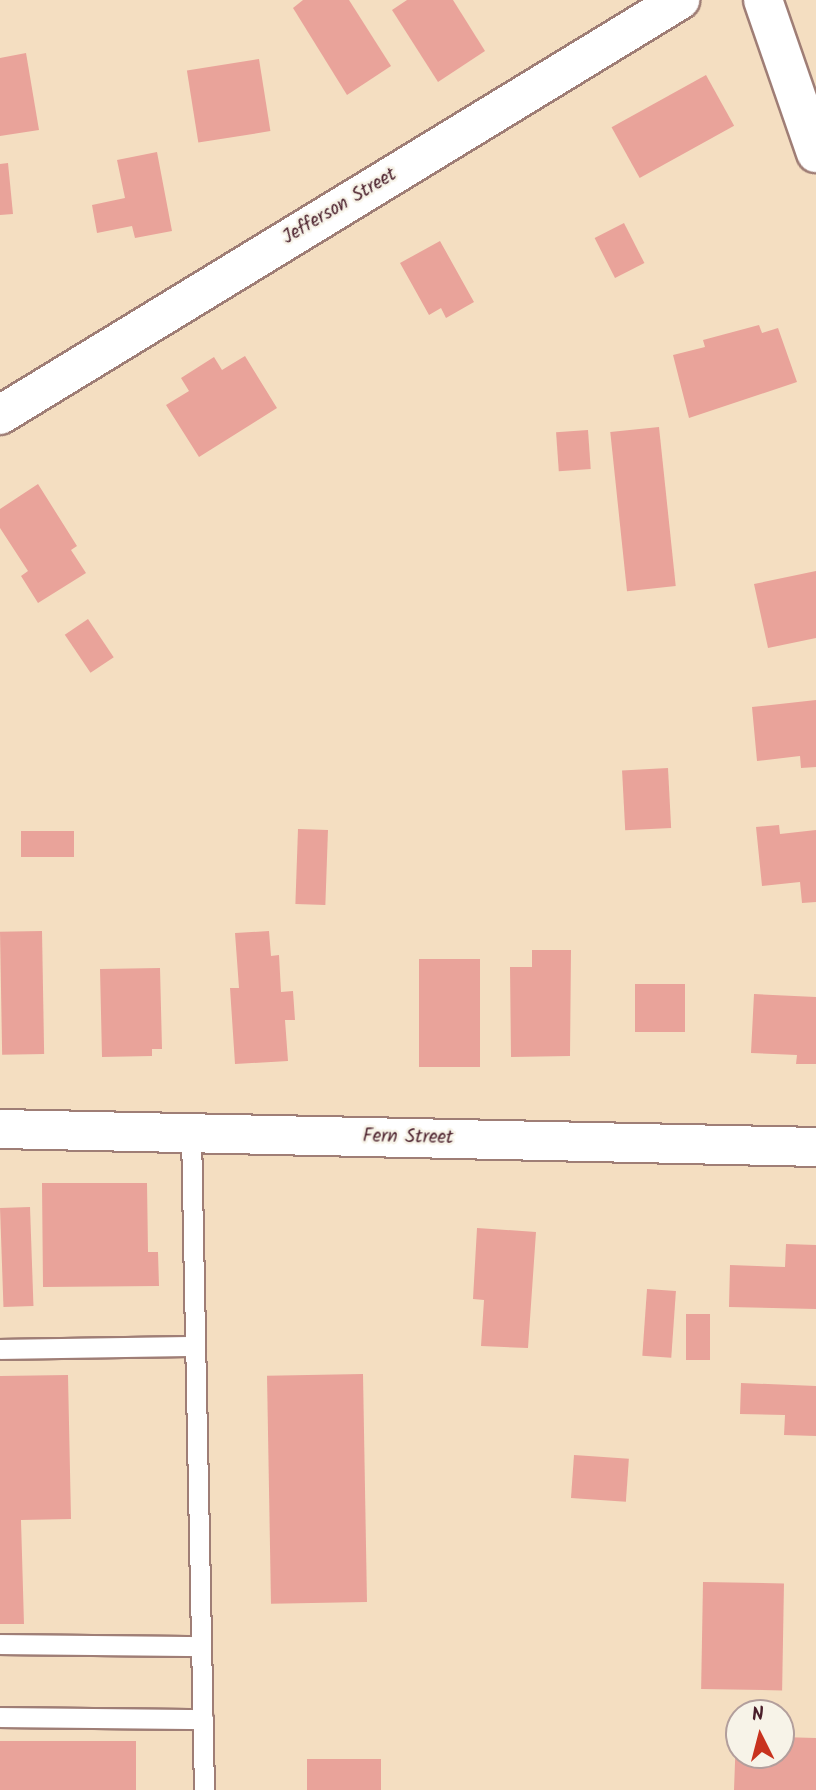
<!DOCTYPE html>
<html>
<head>
<meta charset="utf-8">
<style>
  body { margin:0 }
  #map { position:relative; width:816px; height:1790px; overflow:hidden; background:#f4dec1; font-family:Kalam,sans-serif }
  div>[style] { position:absolute }
  .building>* { inset:0; background:#e9a39a; transform-origin:0 0 }
  .roads { filter:drop-shadow(2px 0 #9f7e76) drop-shadow(-2px 0 #9f7e76) drop-shadow(0 2px #9f7e76) drop-shadow(0 -2px #9f7e76) }
  .lane>* { height:19px; margin:-9.5px; padding:0 9.5px; transform-origin:9.5px; border-radius:9.5px; background:#fff }
  .street>* { height:38px; margin:-19px; padding:0 19px; transform-origin:19px; border-radius:19px; background:#fff }
  .secondary>* { height:38px; margin:-19px; padding:0 19px; transform-origin:19px; border-radius:19px; background:#fff }
  span { translate:-50% -50%; white-space:nowrap; text-align:center; line-height:1.15; -webkit-text-stroke:5px #f7f3e8; paint-order:stroke }
  .street-label { font-size:19px; color:#4a1f2b }
  .north { position:absolute; left:725px; top:1699px; width:70px; height:70px; box-sizing:border-box; background:#f7f3e8; border:2px solid #b29e9c; border-radius:50%; rotate:354deg; font-size:19px; font-weight:700; line-height:28px; text-align:center; color:#4a1f2b }
  .north::after { content:''; display:block; margin:auto; width:24px; height:32px; background:#c8321e; clip-path:polygon(50% 0,100% 100%,50% 72%,0 100%) }
</style>
</head>
<body>
<div id="map">
  <div class="building">
    <div style="clip-path:polygon(303px 0,349px 0,391px 66px,347px 95px,293px 8px)"></div>
    <div style="clip-path:polygon(407px 0,453px 0,485px 51px,438px 82px,392px 10px)"></div>
    <div style="clip-path:polygon(26px 53px,39px 130px,0 136px,0 58px)"></div>
    <div style="left:259px;top:59px;width:73px;height:73px;rotate:81deg"></div>
    <div style="left:706px;top:75px;width:58px;height:108px;rotate:61deg"></div>
    <div style="clip-path:polygon(157px 152px,172px 231px,135px 238px,132px 226px,97px 233px,92px 205px,125px 198px,117px 160px)"></div>
    <div style="clip-path:polygon(8px 163px,13px 214px,0 215px,0 164px)"></div>
    <div style="left:624px;top:223px;width:45px;height:33px;rotate:63deg"></div>
    <div style="clip-path:polygon(440px 241px,474px 302px,446px 318px,441px 308px,429px 315px,400px 263px)"></div>
    <div style="clip-path:polygon(759px 325px,762px 333px,778px 328px,797px 382px,689px 418px,673px 355px,705px 347px,703px 340px)"></div>
    <div style="clip-path:polygon(245px 356px,277px 408px,199px 457px,166px 405px,189px 391px,181px 378px,214px 357px,222px 370px)"></div>
    <div style="left:659px;top:427px;width:160px;height:49px;rotate:84deg"></div>
    <div style="left:588px;top:430px;width:39px;height:32px;rotate:86deg"></div>
    <div style="clip-path:polygon(38px 484px,77px 546px,71px 550px,86px 573px,38px 603px,21px 576px,28px 571px,0 528px,0 509px)"></div>
    <div style="clip-path:polygon(816px 571px,816px 638px,768px 648px,754px 584px)"></div>
    <div style="left:88px;top:619px;width:46px;height:28px;rotate:56deg"></div>
    <div style="clip-path:polygon(816px 700px,816px 767px,801px 768px,800px 756px,757px 761px,752px 707px)"></div>
    <div style="left:668px;top:768px;width:60px;height:46px;rotate:87deg"></div>
    <div style="clip-path:polygon(779px 825px,780px 834px,816px 830px,816px 902px,802px 903px,800px 882px,762px 886px,756px 827px)"></div>
    <div style="left:298px;top:829px;width:30px;height:75px;rotate:2deg"></div>
    <div style="left:21px;top:831px;width:53px;height:26px"></div>
    <div style="left:42px;top:931px;width:123px;height:42px;rotate:89deg"></div>
    <div style="clip-path:polygon(269px 931px,271px 956px,279px 955px,281px 992px,293px 991px,295px 1020px,285px 1020px,288px 1061px,235px 1064px,230px 988px,239px 988px,235px 933px)"></div>
    <div style="clip-path:polygon(532px 950px,571px 950px,570px 1056px,511px 1057px,510px 967px,532px 967px)"></div>
    <div style="left:419px;top:959px;width:61px;height:108px"></div>
    <div style="clip-path:polygon(160px 968px,162px 1049px,152px 1049px,152px 1056px,102px 1057px,100px 969px)"></div>
    <div style="left:635px;top:984px;width:50px;height:48px"></div>
    <div style="clip-path:polygon(754px 994px,816px 997px,816px 1064px,796px 1064px,797px 1055px,751px 1053px)"></div>
    <div style="clip-path:polygon(42px 1183px,147px 1183px,148px 1252px,158px 1252px,159px 1286px,43px 1287px)"></div>
    <div style="left:30px;top:1207px;width:99px;height:30px;rotate:88deg"></div>
    <div style="clip-path:polygon(477px 1228px,536px 1232px,528px 1348px,481px 1346px,484px 1300px,473px 1299px)"></div>
    <div style="clip-path:polygon(786px 1244px,816px 1245px,816px 1309px,729px 1307px,730px 1265px,785px 1267px)"></div>
    <div style="left:647px;top:1289px;width:29px;height:67px;rotate:4deg"></div>
    <div style="left:686px;top:1314px;width:24px;height:46px"></div>
    <div style="left:363px;top:1374px;width:228px;height:96px;rotate:89deg"></div>
    <div style="clip-path:polygon(68px 1375px,71px 1519px,21px 1520px,24px 1624px,0 1624px,0 1376px)"></div>
    <div style="clip-path:polygon(741px 1383px,816px 1386px,816px 1436px,784px 1435px,785px 1415px,740px 1414px)"></div>
    <div style="left:574px;top:1455px;width:55px;height:43px;rotate:4deg"></div>
    <div style="left:703px;top:1582px;width:81px;height:107px;rotate:1deg"></div>
    <div style="clip-path:polygon(736px 1735px,739px 1755px,781px 1755px,781px 1737px,816px 1738px,816px 1790px,734px 1790px)"></div>
    <div style="left:0;top:1741px;width:136px;height:49px"></div>
    <div style="left:307px;top:1759px;width:74px;height:31px"></div>
  </div>
  <div class="roads">
    <div class="lane">
      <div style="left:191px;top:1133px;width:657px;rotate:88.87deg"></div>
      <div style="left:0;top:1349px;width:195px;rotate:-0.9deg"></div>
      <div style="left:0;top:1644px;width:201px;rotate:0.6deg"></div>
      <div style="left:0;top:1717px;width:203px;rotate:0.6deg"></div>
    </div>
    <div class="street">
      <div style="left:0;top:415px;width:797px;rotate:-31.4deg"></div>
      <div style="left:0;top:1129px;width:816px;rotate:1.26deg"></div>
    </div>
    <div class="secondary">
      <div style="left:763px;top:0;width:162px;rotate:70.9deg"></div>
    </div>
  </div>
  <div class="street-label">
    <span style="left:340px;top:207px;rotate:-31deg">Jefferson Street</span>
    <span style="left:408px;top:1138px;rotate:1deg">Fern Street</span>
  </div>
  <div class="north">N</div>
</div>
</body>
</html>
